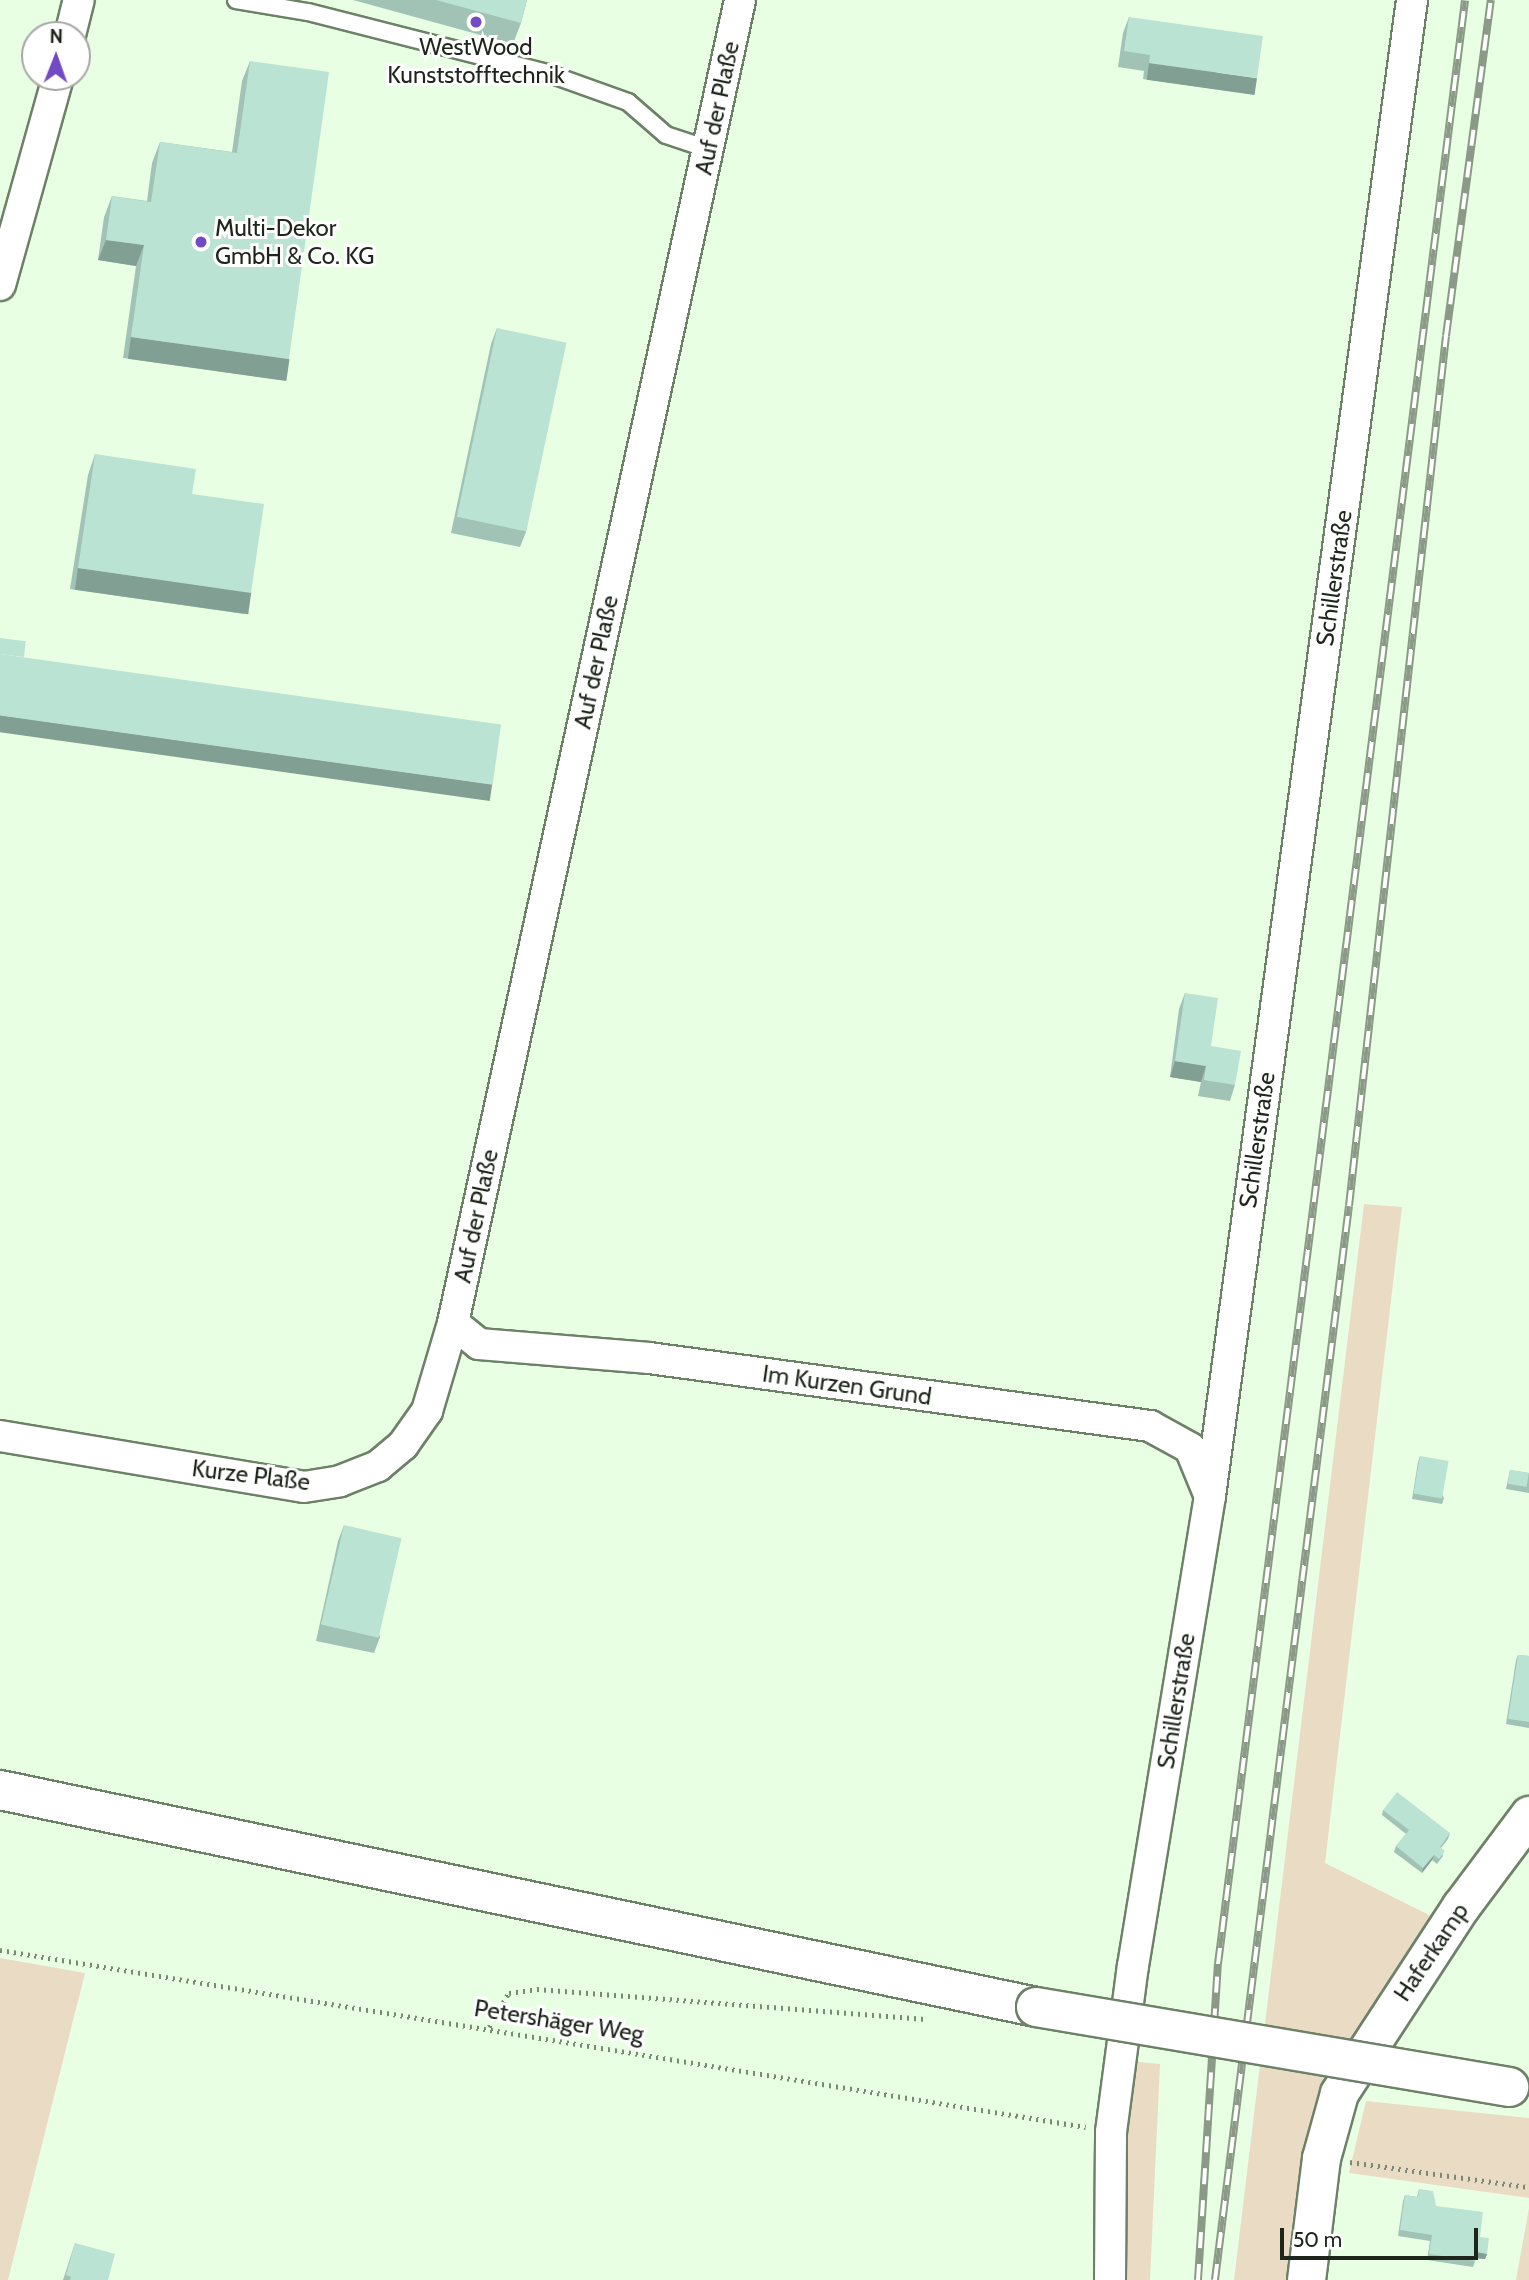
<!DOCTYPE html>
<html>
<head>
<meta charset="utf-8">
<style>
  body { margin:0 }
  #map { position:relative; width:1529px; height:2280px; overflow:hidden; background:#e9ffe3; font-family:Cabin,sans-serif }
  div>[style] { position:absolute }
  .green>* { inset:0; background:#eadbc4 }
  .path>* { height:4.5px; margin-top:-2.25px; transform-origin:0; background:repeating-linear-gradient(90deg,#7a8876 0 2px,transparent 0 7px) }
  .roads { filter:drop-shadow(2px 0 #6d8168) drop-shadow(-2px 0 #6d8168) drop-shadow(0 2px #6d8168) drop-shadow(0 -2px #6d8168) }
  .service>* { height:16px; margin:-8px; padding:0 8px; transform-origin:8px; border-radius:8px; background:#fff }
  .minor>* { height:30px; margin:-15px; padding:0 15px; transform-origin:15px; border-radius:15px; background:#fff }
  .tertiary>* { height:37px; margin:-18.5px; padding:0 18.5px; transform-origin:18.5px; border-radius:18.5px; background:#fff }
  .secondary>* { height:38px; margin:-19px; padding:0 19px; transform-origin:19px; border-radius:19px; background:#fff }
  .rail>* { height:8px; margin-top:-4px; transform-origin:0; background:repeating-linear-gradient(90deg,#fff 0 16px,#8a9a86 0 32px); box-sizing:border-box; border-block:2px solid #8a9a86 }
  .bridges { filter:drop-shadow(2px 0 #6d8168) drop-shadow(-2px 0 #6d8168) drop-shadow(0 2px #6d8168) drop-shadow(0 -2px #6d8168) }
  .secondary-bridge>* { height:38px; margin:-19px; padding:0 19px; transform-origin:19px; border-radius:19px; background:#fff }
  .wall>* { inset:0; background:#a0c3b6 }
  .shaded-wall>* { inset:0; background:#829f94; transform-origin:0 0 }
  .building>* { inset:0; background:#bae3d4; transform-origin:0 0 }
  .dots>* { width:19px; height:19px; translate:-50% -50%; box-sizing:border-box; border:4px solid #fff; border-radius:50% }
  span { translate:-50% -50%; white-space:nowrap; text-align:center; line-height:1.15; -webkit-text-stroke:6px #fff; paint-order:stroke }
  .poi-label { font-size:24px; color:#1e261c }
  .left { translate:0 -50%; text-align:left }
  .street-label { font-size:24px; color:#1e261c }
  .north { position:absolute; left:21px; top:21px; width:70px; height:70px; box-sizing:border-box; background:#fff; border:2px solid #a5a8a4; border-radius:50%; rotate:1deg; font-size:19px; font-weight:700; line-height:28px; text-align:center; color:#1e261c }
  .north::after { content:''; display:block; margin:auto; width:24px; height:32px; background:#724ac3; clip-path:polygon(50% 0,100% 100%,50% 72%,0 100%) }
  .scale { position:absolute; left:1280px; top:2228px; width:198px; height:32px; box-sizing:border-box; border:4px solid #1e261c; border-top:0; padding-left:9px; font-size:21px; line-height:24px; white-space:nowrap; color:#1e261c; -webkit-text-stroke:5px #fff; paint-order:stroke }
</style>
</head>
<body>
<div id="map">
  <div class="green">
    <div style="clip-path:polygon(1364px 1204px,1402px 1207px,1325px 1863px,1437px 1919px,1372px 2005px,1325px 2100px,1297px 2280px,1234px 2280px)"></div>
    <div style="clip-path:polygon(0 1958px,85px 1973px,8px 2280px,0 2280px)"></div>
    <div style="clip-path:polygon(1129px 2061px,1160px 2064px,1150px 2280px,1123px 2280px,1123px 2133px)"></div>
    <div style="clip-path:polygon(1366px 2101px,1529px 2118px,1529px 2198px,1349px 2173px)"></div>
    <div style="clip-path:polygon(1529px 2208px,1529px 2280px,1516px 2280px)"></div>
  </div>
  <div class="path">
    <div style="left:0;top:1950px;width:1100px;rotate:9.26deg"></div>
    <div style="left:489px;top:2027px;width:39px;rotate:-60deg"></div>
    <div style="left:509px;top:1993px;width:28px;rotate:-8deg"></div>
    <div style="left:537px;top:1989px;width:390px;rotate:4.4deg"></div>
    <div style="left:1350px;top:2162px;width:181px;rotate:8deg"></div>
  </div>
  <div class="roads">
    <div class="service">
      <div style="left:236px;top:0;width:73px;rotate:9.5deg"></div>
      <div style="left:308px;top:12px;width:247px;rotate:14.3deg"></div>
      <div style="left:547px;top:73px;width:86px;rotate:19.7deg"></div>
      <div style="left:628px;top:102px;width:50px;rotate:41deg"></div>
      <div style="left:666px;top:135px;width:44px;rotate:18.4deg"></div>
    </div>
    <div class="minor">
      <div style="left:70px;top:35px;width:36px;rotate:-76deg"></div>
      <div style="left:0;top:285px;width:216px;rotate:-74.4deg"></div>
      <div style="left:453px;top:1323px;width:33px;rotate:39deg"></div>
      <div style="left:479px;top:1344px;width:171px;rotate:4.7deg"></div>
      <div style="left:649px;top:1358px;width:506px;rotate:7.73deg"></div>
      <div style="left:1150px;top:1426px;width:46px;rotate:28.8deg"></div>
      <div style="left:1190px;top:1448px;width:50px;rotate:67.6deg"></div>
      <div style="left:0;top:1436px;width:308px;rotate:9.5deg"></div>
      <div style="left:304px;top:1487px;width:36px;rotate:-9deg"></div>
      <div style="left:340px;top:1481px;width:41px;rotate:-21.5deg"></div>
      <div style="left:378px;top:1466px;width:33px;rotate:-40deg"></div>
      <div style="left:403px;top:1445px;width:42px;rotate:-54.8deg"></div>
      <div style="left:427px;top:1411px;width:92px;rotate:-73.5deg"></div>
      <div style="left:453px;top:1323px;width:1354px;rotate:-77.76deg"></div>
      <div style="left:1110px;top:2280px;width:148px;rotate:-89.6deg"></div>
      <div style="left:1111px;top:2132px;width:167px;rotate:-82.5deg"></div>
      <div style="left:1133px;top:1966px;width:476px;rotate:-80.7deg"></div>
      <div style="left:1210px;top:1496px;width:1510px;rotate:-82.31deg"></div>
    </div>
    <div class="tertiary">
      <div style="left:1306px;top:2280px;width:123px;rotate:-83deg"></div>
      <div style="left:1321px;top:2158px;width:67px;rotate:-74.5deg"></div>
      <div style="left:1339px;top:2093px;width:223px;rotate:-56.9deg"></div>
      <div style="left:1461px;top:1906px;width:114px;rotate:-53.2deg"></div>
    </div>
    <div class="secondary">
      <div style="left:0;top:1790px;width:1058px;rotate:11.83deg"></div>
    </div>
  </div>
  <div class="rail">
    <div style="left:1198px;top:2280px;width:317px;rotate:-86.4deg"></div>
    <div style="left:1218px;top:1964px;width:1979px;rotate:-82.83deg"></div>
    <div style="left:1215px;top:2280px;width:1082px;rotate:-82.89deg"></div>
    <div style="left:1349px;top:1206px;width:875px;rotate:-83.64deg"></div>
    <div style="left:1446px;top:336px;width:339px;rotate:-82.4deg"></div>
  </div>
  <div class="bridges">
    <div class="secondary-bridge">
      <div style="left:1036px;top:2007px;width:480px;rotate:9.6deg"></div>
    </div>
  </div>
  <div class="wall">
    <div style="clip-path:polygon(353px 0,527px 0,521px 23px,513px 44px)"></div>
    <div style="clip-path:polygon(1129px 17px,1251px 94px,1143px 79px,1144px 71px,1118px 67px,1123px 33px)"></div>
    <div style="clip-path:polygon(250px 61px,289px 359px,281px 380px,123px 358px,136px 266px,98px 260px,104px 217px,112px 196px,147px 201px,152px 163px,160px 142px,232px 152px,242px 81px)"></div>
    <div style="clip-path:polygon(497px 328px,526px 532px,520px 547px,451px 533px,491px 344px)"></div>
    <div style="clip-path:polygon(95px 454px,192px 494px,244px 614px,70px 589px,88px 475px)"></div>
    <div style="clip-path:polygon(1185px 993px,1211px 1046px,1235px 1085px,1230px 1101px,1198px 1096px,1201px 1082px,1170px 1077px,1179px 1009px)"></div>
    <div style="clip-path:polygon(1420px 1456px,1444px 1498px,1442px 1504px,1412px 1499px,1418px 1462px)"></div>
    <div style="clip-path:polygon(1510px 1470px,1529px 1473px,1529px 1493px,1506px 1489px)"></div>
    <div style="clip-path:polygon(344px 1525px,380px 1637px,374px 1653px,316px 1641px,338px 1541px)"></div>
    <div style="clip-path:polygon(1518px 1655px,1529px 1656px,1529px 1728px,1506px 1724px,1516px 1660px)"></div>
    <div style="clip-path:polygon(1383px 1810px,1450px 1833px,1448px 1839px,1441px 1848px,1443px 1856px,1437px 1864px,1432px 1860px,1422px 1873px,1394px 1852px,1396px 1846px,1406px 1834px,1382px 1815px)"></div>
    <div style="clip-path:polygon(1419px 2189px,1436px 2206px,1480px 2237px,1487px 2254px,1485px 2259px,1476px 2258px,1473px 2267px,1427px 2260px,1430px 2241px,1398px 2236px,1403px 2201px,1405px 2195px,1417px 2197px)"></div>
    <div style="clip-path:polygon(75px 2243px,108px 2280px,63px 2280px)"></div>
  </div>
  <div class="shaded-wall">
    <div style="left:1149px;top:63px;width:109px;height:17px;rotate:8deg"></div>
    <div style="clip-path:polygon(106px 240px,144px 245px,136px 266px,98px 260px)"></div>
    <div style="left:131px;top:337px;width:160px;height:22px;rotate:8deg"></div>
    <div style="left:78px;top:568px;width:175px;height:22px;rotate:8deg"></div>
    <div style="left:0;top:715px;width:497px;height:17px;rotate:8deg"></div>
    <div style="clip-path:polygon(1175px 1061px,1206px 1066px,1201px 1082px,1170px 1077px)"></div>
    <div style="clip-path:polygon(1434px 1855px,1432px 1860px,1422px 1873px,1423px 1868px)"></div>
    <div style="clip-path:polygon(1476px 2252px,1487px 2254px,1485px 2259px,1474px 2258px)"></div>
  </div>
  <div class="building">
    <div style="clip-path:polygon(436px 0,527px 0,521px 23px)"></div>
    <div style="clip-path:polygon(1129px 17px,1263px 36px,1257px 78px,1149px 63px,1150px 55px,1124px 51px)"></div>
    <div style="clip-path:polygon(250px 61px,329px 72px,289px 359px,131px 337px,144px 245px,106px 240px,112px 196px,151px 202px,160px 142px,237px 153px)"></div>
    <div style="left:497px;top:328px;width:71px;height:193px;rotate:12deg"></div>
    <div style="clip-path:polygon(95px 454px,196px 469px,192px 494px,264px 504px,251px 593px,78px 568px)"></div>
    <div style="left:0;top:638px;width:26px;height:16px;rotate:7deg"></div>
    <div style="left:0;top:654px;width:506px;height:61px;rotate:8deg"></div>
    <div style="clip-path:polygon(1185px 993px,1218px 998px,1211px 1046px,1241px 1051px,1235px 1085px,1204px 1080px,1206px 1066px,1175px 1061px)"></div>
    <div style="left:1420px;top:1456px;width:29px;height:38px;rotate:10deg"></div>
    <div style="left:1510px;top:1470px;width:19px;height:14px;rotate:9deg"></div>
    <div style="left:344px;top:1525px;width:59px;height:102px;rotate:13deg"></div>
    <div style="clip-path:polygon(1518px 1655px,1529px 1656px,1529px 1722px,1508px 1719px)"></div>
    <div style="clip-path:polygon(1397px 1792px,1450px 1833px,1440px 1847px,1445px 1851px,1439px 1859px,1434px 1855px,1423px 1868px,1396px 1846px,1409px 1830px,1383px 1810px)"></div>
    <div style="clip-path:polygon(1419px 2189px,1433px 2191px,1436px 2206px,1483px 2212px,1480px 2237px,1489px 2238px,1487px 2254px,1476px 2252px,1475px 2261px,1429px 2254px,1432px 2235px,1400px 2230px,1405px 2195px,1418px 2197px)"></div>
    <div style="clip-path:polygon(75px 2243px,115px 2254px,108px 2280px,70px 2280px,71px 2277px,66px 2275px)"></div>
  </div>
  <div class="dots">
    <div style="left:476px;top:22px;background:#724ac3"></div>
    <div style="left:201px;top:242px;background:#724ac3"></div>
  </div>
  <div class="poi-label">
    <span style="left:476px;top:61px">WestWood<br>Kunststofftechnik</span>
    <span class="left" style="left:215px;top:242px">Multi-Dekor<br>GmbH &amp; Co. KG</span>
  </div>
  <div class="street-label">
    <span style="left:717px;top:108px;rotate:-78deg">Auf der Plaße</span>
    <span style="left:1334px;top:578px;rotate:-82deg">Schillerstraße</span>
    <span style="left:596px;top:662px;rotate:-78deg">Auf der Plaße</span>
    <span style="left:1257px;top:1140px;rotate:-82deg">Schillerstraße</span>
    <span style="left:476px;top:1216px;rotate:-78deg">Auf der Plaße</span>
    <span style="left:847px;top:1385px;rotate:8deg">Im Kurzen Grund</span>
    <span style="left:251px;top:1475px;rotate:7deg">Kurze Plaße</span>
    <span style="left:1176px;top:1701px;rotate:-81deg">Schillerstraße</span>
    <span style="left:1431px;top:1952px;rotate:-56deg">Haferkamp</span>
    <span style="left:559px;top:2021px;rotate:9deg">Petershäger Weg</span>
  </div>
  <div class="north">N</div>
  <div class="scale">50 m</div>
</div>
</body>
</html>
